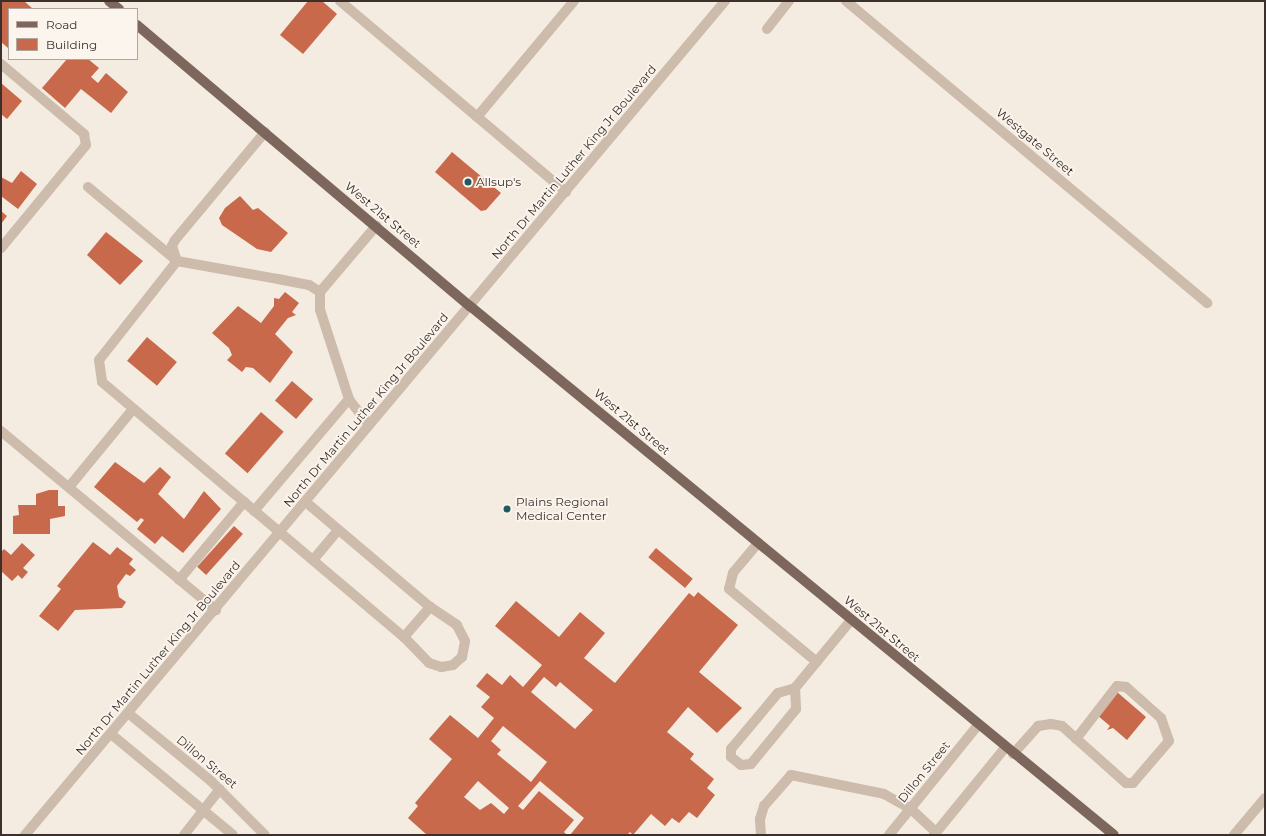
<!DOCTYPE html>
<html>
<head>
<meta charset="utf-8">
<style>
  body { margin:0 }
  #map { position:relative; width:1266px; height:836px; overflow:hidden; background:#f4ebe1; font-family:Montserrat,sans-serif }
  div>[style] { position:absolute }
  .building>* { inset:0; background:#c8694b; transform-origin:0 0 }
  .minor>* { height:10px; margin:-5px; padding:0 5px; transform-origin:5px; border-radius:5px; background:#cdbbac }
  .major>* { height:10px; margin:-5px; padding:0 5px; transform-origin:5px; border-radius:5px; background:#7d675c }
  .dots>* { width:11px; height:11px; translate:-50% -50%; box-sizing:border-box; border:2px solid #fbf5ee; border-radius:50% }
  span { translate:-50% -50%; white-space:nowrap; text-align:center; line-height:1.15; -webkit-text-stroke:3.5px #fbf5ee; paint-order:stroke }
  .street-label { font-size:12px; color:#3b302b }
  .poi-label { font-size:12px; color:#3b302b }
  .left { translate:0 -50%; text-align:left }
  .frame { position:absolute; inset:0; border:2px solid #3b302b; pointer-events:none }
  .legend { position:absolute; left:8px; top:8px; width:130px; height:52px; box-sizing:border-box; background:#fbf5ee; border:1px solid #aea6a0; margin:0; padding:5px 7px; list-style:none; font-size:12px; color:#3b302b }
  .legend li { display:flex; align-items:center; gap:8px; height:20px }
  .legend b { width:20px; border:1px solid #aea6a0 }
</style>
</head>
<body>
<div id="map">
  <div class="building">
    <div style="clip-path:polygon(1px 1px,24px 1px,33px 9px,9px 9px,8px 48px,1px 42px)"></div>
    <div style="clip-path:polygon(308px 1px,322px 1px,337px 14px,303px 54px,280px 35px)"></div>
    <div style="clip-path:polygon(67px 59px,88px 59px,99px 68px,91px 77px,98px 83px,106px 73px,128px 92px,111px 113px,81px 89px,65px 108px,42px 88px)"></div>
    <div style="clip-path:polygon(1px 83px,22px 101px,7px 119px,1px 114px)"></div>
    <div style="clip-path:polygon(452px 152px,501px 193px,486px 210px,481px 211px,435px 172px)"></div>
    <div style="clip-path:polygon(21px 171px,37px 184px,18px 209px,1px 196px,1px 177px,12px 183px)"></div>
    <div style="clip-path:polygon(240px 196px,253px 210px,258px 208px,288px 233px,271px 252px,257px 249px,222px 225px,219px 218px,225px 208px)"></div>
    <div style="clip-path:polygon(1px 211px,7px 216px,1px 224px)"></div>
    <div style="clip-path:polygon(106px 232px,143px 261px,120px 285px,87px 255px)"></div>
    <div style="clip-path:polygon(285px 292px,299px 303px,292px 312px,296px 315px,288px 318px,275px 334px,293px 352px,270px 383px,253px 368px,246px 367px,242px 372px,227px 360px,232px 355px,229px 348px,212px 333px,238px 306px,261px 323px,274px 306px,274px 298px,279px 299px)"></div>
    <div style="left:147px;top:337px;width:39px;height:31px;rotate:40deg"></div>
    <div style="left:292px;top:381px;width:28px;height:26px;rotate:41deg"></div>
    <div style="left:261px;top:412px;width:30px;height:55px;rotate:41deg"></div>
    <div style="clip-path:polygon(115px 462px,144px 483px,160px 467px,171px 477px,158px 494px,184px 519px,204px 491px,221px 509px,183px 553px,162px 536px,155px 544px,137px 529px,144px 520px,141px 518px,137px 522px,94px 487px)"></div>
    <div style="clip-path:polygon(49px 490px,58px 490px,58px 506px,65px 506px,65px 516px,50px 519px,50px 534px,13px 534px,13px 516px,19px 515px,18px 505px,36px 505px,36px 494px)"></div>
    <div style="left:234px;top:526px;width:12px;height:55px;rotate:42deg"></div>
    <div style="clip-path:polygon(93px 542px,110px 555px,117px 547px,133px 559px,129px 564px,136px 570px,130px 576px,126px 574px,117px 586px,119px 597px,126px 602px,122px 608px,75px 610px,58px 631px,39px 616px,61px 589px,57px 586px)"></div>
    <div style="clip-path:polygon(22px 543px,35px 555px,23px 568px,28px 572px,22px 579px,18px 575px,12px 581px,1px 571px,1px 552px,4px 549px,11px 555px)"></div>
    <div style="left:656px;top:548px;width:48px;height:12px;rotate:40deg"></div>
    <div style="clip-path:polygon(evenodd,698px 592px,738px 625px,699px 672px,742px 708px,717px 733px,688px 707px,667px 732px,694px 754px,690px 759px,714px 779px,707px 788px,715px 795px,697px 818px,689px 812px,679px 823px,672px 818px,665px 826px,651px 814px,633px 835px,630px 832px,627px 835px,570px 835px,584px 818px,540px 781px,518px 806px,523px 810px,539px 791px,574px 820px,564px 832px,567px 835px,427px 835px,408px 818px,418px 806px,415px 803px,452px 759px,429px 739px,450px 715px,478px 738px,494px 718px,481px 707px,490px 697px,476px 686px,487px 673px,502px 685px,510px 675px,523px 687px,542px 665px,495px 626px,516px 601px,559px 637px,580px 612px,605px 633px,584px 658px,615px 683px,689px 593px,694px 597px,698px 592px,544px 677px,556px 687px,560px 682px,593px 710px,575px 729px,531px 692px,544px 677px,698px 592px,503px 726px,547px 762px,531px 782px,497px 754px,501px 750px,491px 741px,503px 726px,698px 592px,478px 781px,509px 808px,504px 814px,491px 803px,480px 810px,464px 797px,478px 781px)"></div>
    <div style="clip-path:polygon(1117px 692px,1146px 717px,1127px 740px,1113px 728px,1107px 730px,1110px 726px,1097px 715px)"></div>
  </div>
  <div class="minor">
    <div style="left:340px;top:1px;width:296px;rotate:40.2deg"></div>
    <div style="left:846px;top:1px;width:471px;rotate:39.9deg"></div>
    <div style="left:767px;top:29px;width:36px;rotate:-52deg"></div>
    <div style="left:1px;top:64px;width:109px;rotate:40.1deg"></div>
    <div style="left:84px;top:134px;width:11px;rotate:80deg"></div>
    <div style="left:86px;top:145px;width:134px;rotate:129.5deg"></div>
    <div style="left:477px;top:117px;width:151px;rotate:-50.1deg"></div>
    <div style="left:265px;top:132px;width:141px;rotate:129.8deg"></div>
    <div style="left:175px;top:240px;width:7px;rotate:117deg"></div>
    <div style="left:172px;top:246px;width:16px;rotate:72deg"></div>
    <div style="left:177px;top:261px;width:126px;rotate:128.2deg"></div>
    <div style="left:99px;top:360px;width:22px;rotate:82deg"></div>
    <div style="left:102px;top:382px;width:395px;rotate:40.2deg"></div>
    <div style="left:404px;top:637px;width:36px;rotate:46deg"></div>
    <div style="left:429px;top:663px;width:13px;rotate:18deg"></div>
    <div style="left:441px;top:667px;width:12px;rotate:-9deg"></div>
    <div style="left:453px;top:665px;width:12px;rotate:-42deg"></div>
    <div style="left:462px;top:657px;width:16px;rotate:-79deg"></div>
    <div style="left:465px;top:641px;width:18px;rotate:-117deg"></div>
    <div style="left:457px;top:625px;width:32px;rotate:-146deg"></div>
    <div style="left:430px;top:607px;width:161px;rotate:-139.8deg"></div>
    <div style="left:88px;top:187px;width:116px;rotate:39.7deg"></div>
    <div style="left:177px;top:261px;width:103px;rotate:10.1deg"></div>
    <div style="left:278px;top:279px;width:32px;rotate:11deg"></div>
    <div style="left:309px;top:285px;width:13px;rotate:32deg"></div>
    <div style="left:369px;top:425px;width:33px;rotate:-128deg"></div>
    <div style="left:349px;top:399px;width:94px;rotate:-108deg"></div>
    <div style="left:320px;top:310px;width:18px;rotate:-90deg"></div>
    <div style="left:320px;top:292px;width:87px;rotate:-49.7deg"></div>
    <div style="left:1px;top:431px;width:280px;rotate:39.8deg"></div>
    <div style="left:69px;top:487px;width:101px;rotate:-50.6deg"></div>
    <div style="left:254px;top:511px;width:147px;rotate:-49.7deg"></div>
    <div style="left:758px;top:543px;width:39px;rotate:130deg"></div>
    <div style="left:733px;top:573px;width:16px;rotate:104deg"></div>
    <div style="left:729px;top:589px;width:114px;rotate:39.7deg"></div>
    <div style="left:313px;top:560px;width:39px;rotate:-50deg"></div>
    <div style="left:179px;top:580px;width:102px;rotate:-50.2deg"></div>
    <div style="left:404px;top:637px;width:40px;rotate:-49deg"></div>
    <div style="left:795px;top:688px;width:21px;rotate:87deg"></div>
    <div style="left:796px;top:709px;width:71px;rotate:129.3deg"></div>
    <div style="left:751px;top:764px;width:10px;rotate:174deg"></div>
    <div style="left:741px;top:765px;width:13px;rotate:-141deg"></div>
    <div style="left:731px;top:757px;width:8px;rotate:-90deg"></div>
    <div style="left:731px;top:749px;width:73px;rotate:-50deg"></div>
    <div style="left:778px;top:693px;width:18px;rotate:-16deg"></div>
    <div style="left:795px;top:688px;width:88px;rotate:-50.5deg"></div>
    <div style="left:128px;top:713px;width:107px;rotate:39.3deg"></div>
    <div style="left:211px;top:781px;width:76px;rotate:45deg"></div>
    <div style="left:111px;top:734px;width:158px;rotate:39.6deg"></div>
    <div style="left:1013px;top:754px;width:38px;rotate:-48deg"></div>
    <div style="left:1038px;top:726px;width:13px;rotate:-9deg"></div>
    <div style="left:1051px;top:724px;width:11px;rotate:10deg"></div>
    <div style="left:1062px;top:726px;width:86px;rotate:41.7deg"></div>
    <div style="left:1126px;top:783px;width:7px"></div>
    <div style="left:1133px;top:783px;width:55px;rotate:-49.4deg"></div>
    <div style="left:1169px;top:741px;width:24px;rotate:-109deg"></div>
    <div style="left:1161px;top:718px;width:47px;rotate:-138.5deg"></div>
    <div style="left:1126px;top:687px;width:9px;rotate:-174deg"></div>
    <div style="left:1117px;top:686px;width:67px;rotate:127.7deg"></div>
    <div style="left:25px;top:835px;width:1089px;rotate:-49.99deg"></div>
    <div style="left:184px;top:835px;width:58px;rotate:-52deg"></div>
    <div style="left:761px;top:835px;width:16px;rotate:-94deg"></div>
    <div style="left:760px;top:819px;width:14px;rotate:-73deg"></div>
    <div style="left:764px;top:806px;width:41px;rotate:-48.9deg"></div>
    <div style="left:791px;top:775px;width:95px;rotate:11.5deg"></div>
    <div style="left:884px;top:794px;width:31px;rotate:29deg"></div>
    <div style="left:911px;top:809px;width:34px;rotate:43deg"></div>
    <div style="left:889px;top:835px;width:141px;rotate:-51deg"></div>
    <div style="left:934px;top:835px;width:112px;rotate:-50.8deg"></div>
    <div style="left:1234px;top:835px;width:48px;rotate:-50deg"></div>
  </div>
  <div class="major">
    <div style="left:109px;top:1px;width:13px;rotate:39deg"></div>
    <div style="left:137px;top:25px;width:436px;rotate:40.2deg"></div>
    <div style="left:470px;top:306px;width:833px;rotate:39.4deg"></div>
  </div>
  <div class="dots">
    <div style="left:468px;top:182px;background:#1f5a5e"></div>
    <div style="left:507px;top:509px;background:#1f5a5e"></div>
  </div>
  <div class="street-label">
    <span style="left:1035px;top:142px;rotate:40deg">Westgate Street</span>
    <span style="left:574px;top:162px;rotate:-50deg">North Dr Martin Luther King Jr Boulevard</span>
    <span style="left:383px;top:215px;rotate:40deg">West 21st Street</span>
    <span style="left:366px;top:410px;rotate:-50deg">North Dr Martin Luther King Jr Boulevard</span>
    <span style="left:632px;top:422px;rotate:40deg">West 21st Street</span>
    <span style="left:882px;top:629px;rotate:40deg">West 21st Street</span>
    <span style="left:158px;top:658px;rotate:-50deg">North Dr Martin Luther King Jr Boulevard</span>
    <span style="left:207px;top:762px;rotate:40deg">Dillon Street</span>
    <span style="left:924px;top:772px;rotate:-51deg">Dillon Street</span>
  </div>
  <div class="poi-label">
    <span class="left" style="left:476px;top:182px">Allsup's</span>
    <span class="left" style="left:516px;top:509px">Plains Regional<br>Medical Center</span>
  </div>
  <div class="frame"></div>
  <ul class="legend">
  <li><b style="height:5px;background:#7d675c"></b>Road</li>
  <li><b style="height:11px;background:#c8694b"></b>Building</li>
  </ul>
</div>
</body>
</html>
